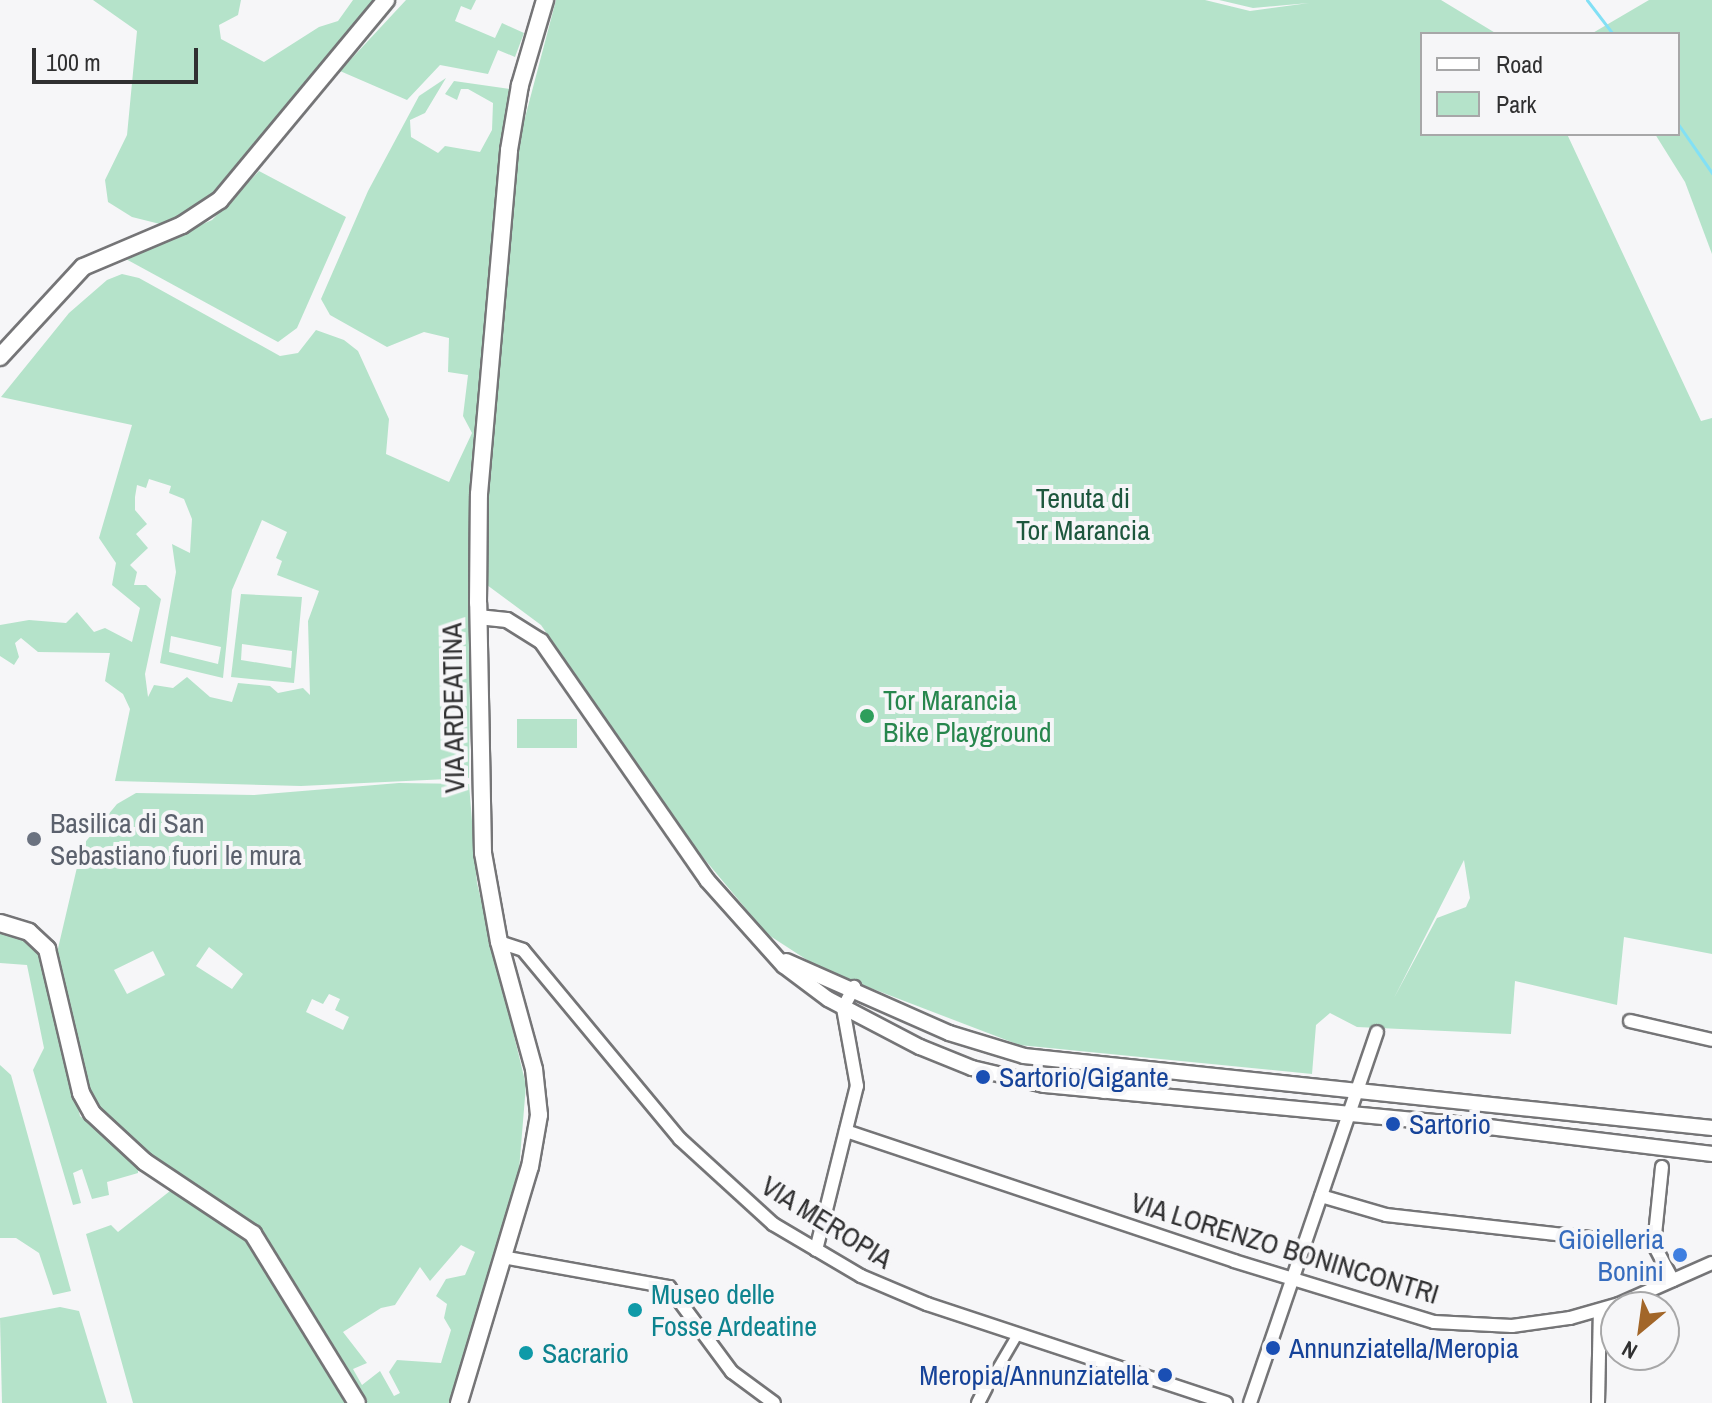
<!DOCTYPE html>
<html>
<head>
<meta charset="utf-8">
<style>
  body { margin:0 }
  #map { position:relative; width:1712px; height:1403px; overflow:hidden; background:#f6f6f8; font-family:"Archivo Narrow",sans-serif }
  div>[style] { position:absolute }
  .green>* { inset:0; background:#b5e3ca; transform-origin:0 0 }
  .stream>* { height:3px; margin:-1.5px; padding:0 1.5px; transform-origin:1.5px; border-radius:1.5px; background:#82e0f5 }
  .roads { filter:drop-shadow(2px 0 #757577) drop-shadow(-2px 0 #757577) drop-shadow(0 2px #757577) drop-shadow(0 -2px #757577) }
  .pedestrian>* { height:9px; margin:-4.5px; padding:0 4.5px; transform-origin:4.5px; border-radius:4.5px; background:#fff }
  .minor>* { height:12px; margin:-6px; padding:0 6px; transform-origin:6px; border-radius:6px; background:#fff }
  .tertiary>* { height:14px; margin:-7px; padding:0 7px; transform-origin:7px; border-radius:7px; background:#fff }
  .secondary>* { height:16px; margin:-8px; padding:0 8px; transform-origin:8px; border-radius:8px; background:#fff }
  .dots>* { width:22px; height:22px; translate:-50% -50%; box-sizing:border-box; border:4px solid #f6f6f8; border-radius:50% }
  span { translate:-50% -50%; white-space:nowrap; text-align:center; line-height:1.15; -webkit-text-stroke:8px #f6f6f8; paint-order:stroke }
  .park-label { font-size:28px; color:#1d573d }
  .leisure-label { font-size:28px; color:#27864d }
  .left { translate:0 -50%; text-align:left }
  .street-label { font-size:28px; color:#303031 }
  .worship-label { font-size:28px; color:#5b616d }
  .transit-label { font-size:28px; color:#164399 }
  .right { translate:-100% -50%; text-align:right }
  .shop-label { font-size:28px; color:#366cbe }
  .culture-label { font-size:28px; color:#0d838f }
  .legend { position:absolute; left:1420px; top:32px; width:260px; height:104px; box-sizing:border-box; background:#f6f6f8; border:2px solid #a7a7a8; margin:0; padding:10px 14px; list-style:none; font-size:24px; color:#303031 }
  .legend li { display:flex; align-items:center; gap:16px; height:40px }
  .legend b { width:40px; border:2px solid #a7a7a8 }
  .north { position:absolute; left:1600px; top:1291px; width:80px; height:80px; box-sizing:border-box; background:#f6f6f8; border:2px solid #a7a7a8; border-radius:50%; rotate:209deg; font-size:22px; font-weight:700; line-height:32px; text-align:center; color:#303031 }
  .north::after { content:''; display:block; margin:auto; width:28px; height:36px; background:#a26629; clip-path:polygon(50% 0,100% 100%,50% 72%,0 100%) }
  .scale { position:absolute; left:32px; top:48px; width:166px; height:36px; box-sizing:border-box; border:4px solid #303031; border-top:0; padding-left:10px; font-size:24px; line-height:28px; white-space:nowrap; color:#303031; -webkit-text-stroke:6px #f6f6f8; paint-order:stroke }
</style>
</head>
<body>
<div id="map">
  <div class="green">
    <div style="clip-path:polygon(93px 0,241px 0,238px 15px,219px 25px,221px 39px,264px 62px,319px 27px,338px 21px,353px 0,382px 0,202px 204px,160px 224px,132px 217px,108px 202px,105px 180px,127px 135px,137px 31px)"></div>
    <div style="clip-path:polygon(406px 0,476px 0,471px 10px,461px 6px,455px 21px,495px 38px,502px 23px,524px 33px,515px 57px,498px 50px,488px 74px,440px 65px,407px 100px,340px 71px)"></div>
    <div style="clip-path:polygon(evenodd,556px 0,1205px 0,1250px 11px,1309px 3px,1253px 8px,1219px 0,1441px 0,1497px 34px,1422px 34px,1422px 134px,1567px 134px,1701px 421px,1712px 418px,1712px 954px,1624px 937px,1617px 1005px,1515px 981px,1511px 1034px,1357px 1027px,1330px 1013px,1316px 1025px,1312px 1074px,1019px 1045px,821px 969px,767px 934px,686px 837px,541px 625px,487px 585px,489px 447px,517px 148px,556px 0,1464px 860px,1470px 898px,1466px 907px,1437px 918px,1394px 998px,1464px 860px)"></div>
    <div style="clip-path:polygon(1649px 0,1712px 0,1712px 254px,1685px 182px,1655px 134px,1678px 134px,1678px 34px,1591px 34px)"></div>
    <div style="clip-path:polygon(evenodd,446px 78px,425px 113px,410px 120px,411px 137px,438px 153px,445px 146px,480px 152px,492px 130px,493px 103px,468px 89px,461px 89px,457px 100px,445px 94px,454px 81px,510px 89px,481px 369px,471px 576px,469px 778px,301px 786px,115px 781px,130px 709px,123px 694px,105px 681px,110px 653px,38px 652px,21px 638px,15px 643px,19px 657px,14px 665px,0 656px,0 625px,29px 620px,66px 623px,77px 612px,94px 632px,105px 628px,132px 642px,140px 608px,112px 585px,116px 563px,99px 538px,132px 425px,1px 397px,69px 313px,107px 280px,122px 274px,139px 278px,280px 356px,298px 353px,316px 330px,344px 340px,358px 351px,389px 419px,386px 454px,449px 482px,472px 433px,463px 416px,468px 375px,448px 372px,449px 338px,424px 332px,387px 347px,330px 315px,321px 299px,368px 191px,419px 96px,446px 78px,149px 479px,171px 486px,169px 493px,184px 499px,192px 519px,190px 553px,172px 544px,176px 572px,160px 663px,223px 678px,232px 590px,262px 520px,287px 532px,276px 558px,282px 561px,277px 575px,319px 591px,308px 621px,310px 695px,303px 688px,278px 693px,270px 686px,238px 683px,232px 702px,210px 697px,187px 677px,173px 688px,154px 685px,148px 697px,145px 674px,161px 599px,146px 585px,134px 585px,137px 572px,130px 565px,148px 548px,136px 534px,147px 524px,135px 510px,135px 497px,137px 485px,146px 488px,149px 479px,446px 78px,171px 636px,221px 647px,218px 664px,169px 652px,171px 636px)"></div>
    <div style="clip-path:polygon(259px 171px,346px 217px,297px 328px,278px 342px,124px 258px,212px 220px)"></div>
    <div style="clip-path:polygon(evenodd,241px 594px,302px 597px,294px 683px,231px 677px,241px 594px,242px 644px,292px 651px,291px 668px,241px 660px,242px 644px)"></div>
    <div style="left:517px;top:719px;width:60px;height:29px"></div>
    <div style="clip-path:polygon(evenodd,399px 783px,469px 784px,477px 883px,526px 1085px,519px 1170px,449px 1403px,362px 1403px,265px 1244px,161px 1170px,93px 1110px,80px 1074px,56px 957px,82px 846px,117px 804px,136px 793px,254px 795px,399px 783px,209px 947px,243px 974px,232px 989px,196px 966px,209px 947px,399px 783px,153px 951px,165px 975px,127px 994px,114px 970px,153px 951px,399px 783px,329px 994px,340px 999px,335px 1010px,349px 1017px,343px 1030px,306px 1012px,312px 999px,323px 1004px,329px 994px,399px 783px,461px 1245px,475px 1252px,465px 1275px,446px 1279px,436px 1296px,447px 1304px,444px 1318px,451px 1330px,441px 1363px,397px 1360px,389px 1372px,400px 1393px,394px 1396px,380px 1371px,362px 1385px,353px 1369px,367px 1363px,343px 1332px,381px 1308px,395px 1305px,420px 1267px,430px 1281px,461px 1245px)"></div>
    <div style="clip-path:polygon(0 929px,40px 948px,80px 1116px,138px 1168px,138px 1173px,107px 1182px,109px 1195px,92px 1199px,82px 1169px,73px 1173px,81px 1203px,73px 1205px,33px 1070px,44px 1048px,27px 965px,0 963px)"></div>
    <div style="clip-path:polygon(0 1065px,11px 1075px,71px 1291px,53px 1295px,39px 1253px,16px 1238px,0 1238px)"></div>
    <div style="clip-path:polygon(170px 1191px,244px 1237px,347px 1403px,133px 1403px,86px 1234px,111px 1225px,118px 1232px)"></div>
    <div style="clip-path:polygon(60px 1307px,79px 1311px,107px 1403px,2px 1403px,0 1318px)"></div>
  </div>
  <div class="stream">
    <div style="left:1587px;top:0;width:43px;rotate:52.6deg"></div>
    <div style="left:1678px;top:124px;width:60px;rotate:55.2deg"></div>
  </div>
  <div class="roads">
    <div class="pedestrian">
      <div style="left:986px;top:1387px;width:61px;rotate:-59.7deg"></div>
    </div>
    <div class="minor">
      <div style="left:499px;top:942px;width:25px;rotate:18deg"></div>
      <div style="left:523px;top:950px;width:246px;rotate:50.3deg"></div>
      <div style="left:680px;top:1139px;width:126px;rotate:42.4deg"></div>
      <div style="left:773px;top:1224px;width:102px;rotate:30.6deg"></div>
      <div style="left:861px;top:1276px;width:72px;rotate:23deg"></div>
      <div style="left:927px;top:1304px;width:315px;rotate:18.3deg"></div>
      <div style="left:1630px;top:1021px;width:84px;rotate:13deg"></div>
      <div style="left:1104px;top:1092px;width:26px;rotate:-86deg"></div>
      <div style="left:846px;top:1131px;width:409px;rotate:18.5deg"></div>
      <div style="left:1234px;top:1261px;width:209px;rotate:17deg"></div>
      <div style="left:1434px;top:1322px;width:78px;rotate:2.9deg"></div>
      <div style="left:1512px;top:1326px;width:59px;rotate:-7.9deg"></div>
      <div style="left:1570px;top:1318px;width:51px;rotate:-15.9deg"></div>
      <div style="left:1619px;top:1304px;width:102px;rotate:-23.8deg"></div>
      <div style="left:1662px;top:1167px;width:78px;rotate:95.9deg"></div>
      <div style="left:1654px;top:1245px;width:40px;rotate:62deg"></div>
      <div style="left:1321px;top:1196px;width:68px;rotate:16.3deg"></div>
      <div style="left:1386px;top:1215px;width:270px;rotate:6.4deg"></div>
      <div style="left:816px;top:1250px;width:169px;rotate:-76deg"></div>
      <div style="left:857px;top:1086px;width:79px;rotate:-100.2deg"></div>
      <div style="left:843px;top:1008px;width:24px;rotate:-62deg"></div>
      <div style="left:502px;top:1257px;width:170px;rotate:10.2deg"></div>
      <div style="left:669px;top:1287px;width:106px;rotate:53.5deg"></div>
      <div style="left:732px;top:1372px;width:52px;rotate:36.4deg"></div>
      <div style="left:978px;top:1403px;width:18px;rotate:-63deg"></div>
      <div style="left:1250px;top:1403px;width:392px;rotate:-71.1deg"></div>
      <div style="left:1598px;top:1403px;width:93px;rotate:-88.8deg"></div>
    </div>
    <div class="tertiary">
      <div style="left:478px;top:617px;width:29px;rotate:6deg"></div>
      <div style="left:507px;top:620px;width:40px;rotate:32deg"></div>
      <div style="left:541px;top:641px;width:291px;rotate:55.2deg"></div>
      <div style="left:707px;top:880px;width:115px;rotate:48.2deg"></div>
      <div style="left:784px;top:966px;width:55px;rotate:36.9deg"></div>
      <div style="left:828px;top:999px;width:104px;rotate:27.6deg"></div>
      <div style="left:920px;top:1047px;width:56px;rotate:22deg"></div>
      <div style="left:972px;top:1068px;width:74px;rotate:13.3deg"></div>
      <div style="left:1044px;top:1085px;width:447px;rotate:5.4deg"></div>
      <div style="left:1489px;top:1127px;width:225px;rotate:6.9deg"></div>
      <div style="left:786px;top:961px;width:178px;rotate:23.8deg"></div>
      <div style="left:949px;top:1033px;width:78px;rotate:17deg"></div>
      <div style="left:1024px;top:1056px;width:692px;rotate:5.97deg"></div>
    </div>
    <div class="secondary">
      <div style="left:0;top:357px;width:122px;rotate:-47.3deg"></div>
      <div style="left:83px;top:267px;width:108px;rotate:-23deg"></div>
      <div style="left:182px;top:225px;width:45px;rotate:-33.3deg"></div>
      <div style="left:220px;top:200px;width:260px;rotate:-50.3deg"></div>
      <div style="left:0;top:923px;width:30px;rotate:17deg"></div>
      <div style="left:29px;top:932px;width:25px;rotate:43deg"></div>
      <div style="left:47px;top:949px;width:148px;rotate:76.7deg"></div>
      <div style="left:81px;top:1093px;width:23px;rotate:61deg"></div>
      <div style="left:92px;top:1113px;width:72px;rotate:42.8deg"></div>
      <div style="left:145px;top:1162px;width:130px;rotate:33.7deg"></div>
      <div style="left:253px;top:1234px;width:198px;rotate:58.4deg"></div>
      <div style="left:459px;top:1403px;width:246px;rotate:-73.3deg"></div>
      <div style="left:530px;top:1167px;width:53px;rotate:-80.2deg"></div>
      <div style="left:539px;top:1115px;width:46px;rotate:-96.2deg"></div>
      <div style="left:534px;top:1069px;width:132px;rotate:-105.4deg"></div>
      <div style="left:499px;top:942px;width:90px;rotate:-100.2deg"></div>
      <div style="left:483px;top:853px;width:250px;rotate:-91.1deg"></div>
      <div style="left:478px;top:603px;width:109px;rotate:-89.5deg"></div>
      <div style="left:479px;top:494px;width:345px;rotate:-85deg"></div>
      <div style="left:509px;top:150px;width:66px;rotate:-80.4deg"></div>
      <div style="left:520px;top:85px;width:89px;rotate:-73.6deg"></div>
    </div>
  </div>
  <div class="dots">
    <div style="left:867px;top:716px;background:#2e9e5b"></div>
    <div style="left:34px;top:839px;background:#6b7280"></div>
    <div style="left:983px;top:1077px;background:#1a4fb4"></div>
    <div style="left:1393px;top:1124px;background:#1a4fb4"></div>
    <div style="left:1680px;top:1255px;background:#3f7fe0"></div>
    <div style="left:635px;top:1310px;background:#0f9aa8"></div>
    <div style="left:1273px;top:1348px;background:#1a4fb4"></div>
    <div style="left:526px;top:1353px;background:#0f9aa8"></div>
    <div style="left:1165px;top:1375px;background:#1a4fb4"></div>
  </div>
  <div class="park-label">
    <span style="left:1083px;top:514px">Tenuta di<br>Tor Marancia</span>
  </div>
  <div class="leisure-label">
    <span class="left" style="left:883px;top:716px">Tor Marancia<br>Bike Playground</span>
  </div>
  <div class="street-label">
    <span style="left:453px;top:708px;rotate:-91deg">VIA ARDEATINA</span>
    <span style="left:827px;top:1222px;rotate:32deg">VIA MEROPIA</span>
    <span style="left:1285px;top:1248px;rotate:17deg">VIA LORENZO BONINCONTRI</span>
  </div>
  <div class="worship-label">
    <span class="left" style="left:50px;top:839px">Basilica di San<br>Sebastiano fuori le mura</span>
  </div>
  <div class="transit-label">
    <span class="left" style="left:999px;top:1077px">Sartorio/Gigante</span>
    <span class="left" style="left:1409px;top:1124px">Sartorio</span>
    <span class="left" style="left:1289px;top:1348px">Annunziatella/Meropia</span>
    <span class="right" style="left:1149px;top:1375px">Meropia/Annunziatella</span>
  </div>
  <div class="shop-label">
    <span class="right" style="left:1664px;top:1255px">Gioielleria<br>Bonini</span>
  </div>
  <div class="culture-label">
    <span class="left" style="left:651px;top:1310px">Museo delle<br>Fosse Ardeatine</span>
    <span class="left" style="left:542px;top:1353px">Sacrario</span>
  </div>
  <ul class="legend">
  <li><b style="height:10px;background:#fff"></b>Road</li>
  <li><b style="height:22px;background:#b5e3ca"></b>Park</li>
  </ul>
  <div class="north">N</div>
  <div class="scale">100 m</div>
</div>
</body>
</html>
